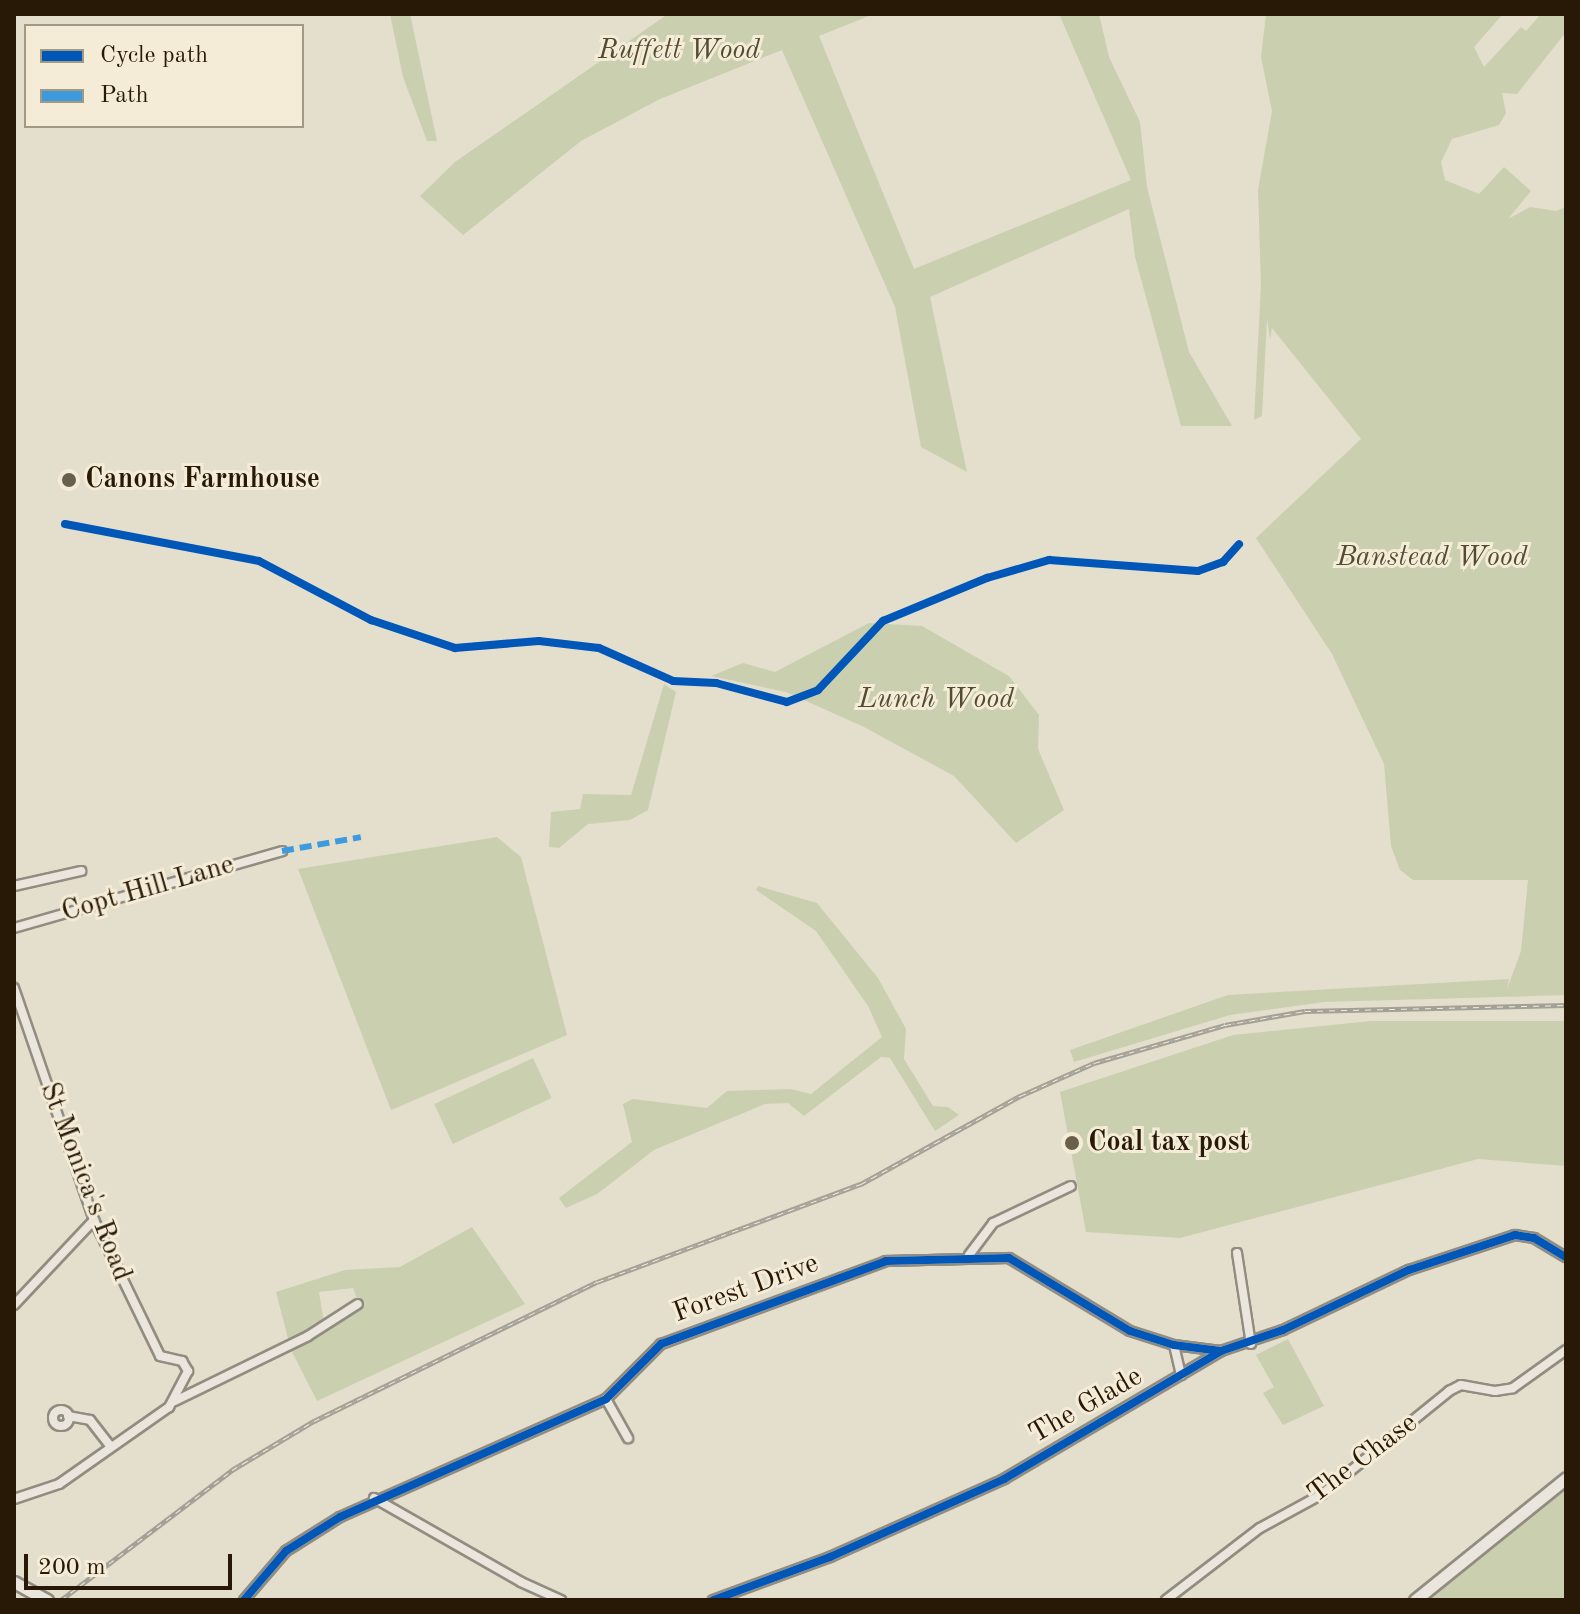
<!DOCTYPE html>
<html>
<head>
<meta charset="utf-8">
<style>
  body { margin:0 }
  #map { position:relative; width:1580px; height:1614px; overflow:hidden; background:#e4decc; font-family:"Old Standard TT",serif }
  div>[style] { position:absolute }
  .green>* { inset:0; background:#cad0af; transform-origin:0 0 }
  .roads { filter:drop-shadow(2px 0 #928c80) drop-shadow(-2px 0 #928c80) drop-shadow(0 2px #928c80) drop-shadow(0 -2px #928c80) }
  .street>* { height:8px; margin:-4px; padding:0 4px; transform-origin:4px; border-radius:4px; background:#eae6dd }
  .street>.ring { margin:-4px; padding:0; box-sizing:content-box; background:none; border:8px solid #eae6dd; border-radius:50% }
  .secondary>* { height:11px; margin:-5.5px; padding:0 5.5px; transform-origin:5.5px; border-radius:5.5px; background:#eae6dd }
  .rail>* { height:5px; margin-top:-2.5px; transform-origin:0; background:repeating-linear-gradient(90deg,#f4ecd7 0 6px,#a3a097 0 12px); box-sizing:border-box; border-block:2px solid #a3a097 }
  .quiet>* { height:6px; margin-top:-3px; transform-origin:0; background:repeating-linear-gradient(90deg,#3d9bdd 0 12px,transparent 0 18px) }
  .cycleway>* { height:8px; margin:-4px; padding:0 4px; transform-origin:4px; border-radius:4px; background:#0057b8 }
  .dots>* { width:22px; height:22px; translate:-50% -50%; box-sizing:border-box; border:4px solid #f4ecd7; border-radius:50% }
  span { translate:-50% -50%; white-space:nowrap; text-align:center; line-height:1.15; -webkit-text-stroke:6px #f4ecd7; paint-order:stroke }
  .park-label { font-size:28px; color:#524c32; font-style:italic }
  .poi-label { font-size:28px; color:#281907; font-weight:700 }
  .left { translate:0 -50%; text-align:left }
  .street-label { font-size:28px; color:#281907 }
  .frame { position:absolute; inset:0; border:16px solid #281907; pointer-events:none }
  .legend { position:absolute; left:24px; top:24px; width:280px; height:104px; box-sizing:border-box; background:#f4ecd7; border:2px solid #a29884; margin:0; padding:10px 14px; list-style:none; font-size:24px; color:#281907 }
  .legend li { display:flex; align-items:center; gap:16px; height:40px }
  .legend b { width:40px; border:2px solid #a29884 }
  .scale { position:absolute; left:24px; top:1554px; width:208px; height:36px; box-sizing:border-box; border:4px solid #281907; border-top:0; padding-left:10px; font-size:24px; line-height:28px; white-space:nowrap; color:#281907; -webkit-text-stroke:6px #f4ecd7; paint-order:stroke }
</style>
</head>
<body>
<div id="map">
  <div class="green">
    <div style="clip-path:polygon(390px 14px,410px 14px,437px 141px,427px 141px,403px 77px)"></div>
    <div style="clip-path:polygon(668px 14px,874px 14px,819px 36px,914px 269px,1131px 180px,1059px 14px,1099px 14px,1109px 57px,1140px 122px,1147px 187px,1189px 352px,1232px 426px,1181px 426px,1135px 257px,1129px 209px,930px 297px,967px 472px,921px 447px,895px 307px,782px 50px,660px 99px,581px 141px,463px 235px,420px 196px,455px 162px)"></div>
    <div style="clip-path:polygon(1266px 14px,1503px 14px,1474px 47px,1484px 67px,1521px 27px,1526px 31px,1541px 14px,1566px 14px,1566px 32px,1517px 94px,1502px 93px,1506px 113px,1499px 125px,1452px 139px,1441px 162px,1445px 180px,1479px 194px,1504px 167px,1531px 191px,1508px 219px,1530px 207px,1556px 211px,1566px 207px,1566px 995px,1324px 1002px,1230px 1015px,1074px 1062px,1070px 1050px,1228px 995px,1509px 979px,1507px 989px,1521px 951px,1528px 880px,1413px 880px,1400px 870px,1391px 846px,1384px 764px,1332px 654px,1256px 538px,1361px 439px,1272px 328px,1270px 339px,1267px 318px,1262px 416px,1254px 420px,1261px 285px,1258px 190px,1272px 111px,1261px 57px)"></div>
    <div style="clip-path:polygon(869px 623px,922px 626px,1009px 676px,1039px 715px,1038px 749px,1064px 810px,1016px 843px,954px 776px,864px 727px,786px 692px,711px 676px,743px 663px,775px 672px)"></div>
    <div style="clip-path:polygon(664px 684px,676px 692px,648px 810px,630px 820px,588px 824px,559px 848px,549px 847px,551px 812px,580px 809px,583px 794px,631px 795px)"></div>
    <div style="clip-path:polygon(497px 837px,521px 857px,567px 1035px,391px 1110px,298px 869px)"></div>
    <div style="clip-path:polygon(758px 886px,817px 903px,878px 978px,906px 1029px,904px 1059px,933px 1106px,948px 1107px,959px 1115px,935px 1131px,890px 1058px,881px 1057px,804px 1116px,788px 1103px,765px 1104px,654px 1150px,597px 1194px,566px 1208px,559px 1198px,632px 1142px,623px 1104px,633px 1099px,707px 1108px,727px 1091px,791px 1089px,811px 1094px,882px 1037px,868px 1006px,816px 931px,756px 890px)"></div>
    <div style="clip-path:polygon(1371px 1021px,1566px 1021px,1566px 1166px,1478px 1159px,1180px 1238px,1086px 1232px,1060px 1092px,1233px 1035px)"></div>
    <div style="left:533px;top:1058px;width:44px;height:109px;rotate:65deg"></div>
    <div style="clip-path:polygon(evenodd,472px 1227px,525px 1304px,317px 1401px,291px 1350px,276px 1292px,345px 1270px,400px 1267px,472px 1227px,353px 1288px,360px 1307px,325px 1329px,319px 1292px,353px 1288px)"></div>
    <div style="clip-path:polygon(1288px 1339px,1324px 1406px,1283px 1425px,1263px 1393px,1274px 1387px,1256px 1355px)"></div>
    <div style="clip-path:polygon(1566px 1484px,1566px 1600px,1416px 1600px,1494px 1544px)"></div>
  </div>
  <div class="roads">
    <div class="street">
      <div style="left:14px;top:886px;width:69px;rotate:-12.6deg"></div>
      <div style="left:14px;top:928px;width:279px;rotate:-16deg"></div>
      <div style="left:14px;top:988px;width:245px;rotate:71deg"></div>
      <div style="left:94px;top:1220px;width:151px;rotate:64.1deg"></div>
      <div style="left:160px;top:1356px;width:23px;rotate:13deg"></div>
      <div style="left:182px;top:1361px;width:12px;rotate:59deg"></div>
      <div style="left:188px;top:1371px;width:41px;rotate:117.8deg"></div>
      <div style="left:169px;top:1407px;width:134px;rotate:145deg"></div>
      <div style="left:59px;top:1484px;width:47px;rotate:161.6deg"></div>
      <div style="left:1237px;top:1253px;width:92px;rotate:81.3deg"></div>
      <div style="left:969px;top:1255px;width:40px;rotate:-53deg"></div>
      <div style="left:993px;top:1223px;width:86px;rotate:-25.4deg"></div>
      <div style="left:14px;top:1305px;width:117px;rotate:-46.7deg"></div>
      <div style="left:1174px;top:1345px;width:31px;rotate:77deg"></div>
      <div style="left:606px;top:1399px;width:45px;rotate:60.6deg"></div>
      <div style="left:175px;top:1401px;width:148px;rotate:-26deg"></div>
      <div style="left:308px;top:1336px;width:59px;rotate:-32.6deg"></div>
      <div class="ring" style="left:53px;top:1410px;width:8px;height:8px"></div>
      <div style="left:68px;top:1416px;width:22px;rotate:10deg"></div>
      <div style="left:90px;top:1420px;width:31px;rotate:52deg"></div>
      <div style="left:374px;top:1498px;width:169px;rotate:29.7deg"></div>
      <div style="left:521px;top:1582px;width:44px;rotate:24.2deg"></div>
      <div style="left:244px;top:1600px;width:65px;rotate:-49.4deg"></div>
      <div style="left:286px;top:1551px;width:64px;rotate:-32.2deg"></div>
      <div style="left:340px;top:1517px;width:291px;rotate:-23.9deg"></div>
      <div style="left:606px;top:1399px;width:78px;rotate:-45deg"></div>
      <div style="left:661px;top:1344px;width:240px;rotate:-20.2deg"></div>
      <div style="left:886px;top:1261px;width:123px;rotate:-1.4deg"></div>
      <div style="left:1009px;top:1258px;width:141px;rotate:31.1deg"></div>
      <div style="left:1130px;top:1331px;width:46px;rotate:17.7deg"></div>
      <div style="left:1174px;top:1345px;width:47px;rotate:7.3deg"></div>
      <div style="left:713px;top:1600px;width:125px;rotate:-20.2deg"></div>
      <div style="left:830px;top:1557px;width:191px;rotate:-24.1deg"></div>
      <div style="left:1004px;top:1479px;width:252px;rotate:-30.5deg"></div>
      <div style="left:1221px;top:1351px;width:65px;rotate:-18.7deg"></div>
      <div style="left:1283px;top:1330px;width:140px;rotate:-25.5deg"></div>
      <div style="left:1409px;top:1270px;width:112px;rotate:-18.3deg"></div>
      <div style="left:1515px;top:1235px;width:19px;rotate:9deg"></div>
      <div style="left:1534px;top:1238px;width:37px;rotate:31deg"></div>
      <div style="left:1166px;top:1600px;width:118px;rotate:-37.5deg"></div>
      <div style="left:1260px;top:1528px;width:71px;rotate:-28.7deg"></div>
      <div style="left:1322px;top:1494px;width:164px;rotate:-39deg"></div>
      <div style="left:1449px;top:1391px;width:13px;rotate:-27deg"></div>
      <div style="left:1461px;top:1385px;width:35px;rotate:10deg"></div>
      <div style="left:1495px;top:1391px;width:18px;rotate:-9deg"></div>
      <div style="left:1513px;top:1388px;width:65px;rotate:-35.6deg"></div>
    </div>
    <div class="secondary">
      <div style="left:14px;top:1582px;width:38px;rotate:29deg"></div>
      <div style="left:1415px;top:1600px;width:194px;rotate:-38.9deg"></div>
    </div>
  </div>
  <div class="rail">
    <div style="left:61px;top:1600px;width:215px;rotate:-37.2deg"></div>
    <div style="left:232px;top:1470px;width:96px;rotate:-30.9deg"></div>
    <div style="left:314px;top:1421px;width:315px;rotate:-26.2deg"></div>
    <div style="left:597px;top:1282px;width:282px;rotate:-20.4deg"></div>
    <div style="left:861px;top:1184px;width:182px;rotate:-29deg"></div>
    <div style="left:1020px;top:1096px;width:81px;rotate:-24deg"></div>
    <div style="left:1094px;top:1063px;width:136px;rotate:-16.2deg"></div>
    <div style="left:1225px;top:1025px;width:81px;rotate:-9.9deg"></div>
    <div style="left:1305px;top:1011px;width:261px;rotate:-1.3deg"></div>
  </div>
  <div class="quiet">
    <div style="left:282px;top:851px;width:80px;rotate:-10deg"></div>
  </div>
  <div class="cycleway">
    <div style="left:65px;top:524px;width:197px;rotate:10.8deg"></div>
    <div style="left:259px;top:561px;width:127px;rotate:27.8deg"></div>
    <div style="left:371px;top:620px;width:89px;rotate:18.4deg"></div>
    <div style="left:455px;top:648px;width:84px;rotate:-4.8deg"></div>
    <div style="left:539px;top:641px;width:60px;rotate:6.7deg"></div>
    <div style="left:599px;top:648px;width:81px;rotate:24deg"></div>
    <div style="left:673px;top:681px;width:43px;rotate:2.7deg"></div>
    <div style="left:716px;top:683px;width:73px;rotate:15deg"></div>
    <div style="left:787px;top:702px;width:33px;rotate:-21deg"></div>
    <div style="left:818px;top:690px;width:95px;rotate:-46.7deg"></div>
    <div style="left:883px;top:621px;width:113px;rotate:-22.5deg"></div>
    <div style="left:987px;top:578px;width:65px;rotate:-16.2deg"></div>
    <div style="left:1049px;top:560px;width:149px;rotate:4.2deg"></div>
    <div style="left:1198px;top:571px;width:27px;rotate:-20deg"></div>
    <div style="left:1223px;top:562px;width:24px;rotate:-48deg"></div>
    <div style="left:244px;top:1600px;width:65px;rotate:-49.4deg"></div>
    <div style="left:286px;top:1551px;width:64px;rotate:-32.2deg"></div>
    <div style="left:340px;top:1517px;width:291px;rotate:-23.9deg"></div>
    <div style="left:606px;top:1399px;width:78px;rotate:-45deg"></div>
    <div style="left:661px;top:1344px;width:240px;rotate:-20.2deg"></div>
    <div style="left:886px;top:1261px;width:123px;rotate:-1.4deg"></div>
    <div style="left:1009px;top:1258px;width:141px;rotate:31.1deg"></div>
    <div style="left:1130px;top:1331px;width:46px;rotate:17.7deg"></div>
    <div style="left:1174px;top:1345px;width:47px;rotate:7.3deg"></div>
    <div style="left:713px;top:1600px;width:125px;rotate:-20.2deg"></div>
    <div style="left:830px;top:1557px;width:191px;rotate:-24.1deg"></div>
    <div style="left:1004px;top:1479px;width:252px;rotate:-30.5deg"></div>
    <div style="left:1221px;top:1351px;width:65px;rotate:-18.7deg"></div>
    <div style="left:1283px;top:1330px;width:140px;rotate:-25.5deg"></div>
    <div style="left:1409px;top:1270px;width:112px;rotate:-18.3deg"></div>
    <div style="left:1515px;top:1235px;width:19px;rotate:9deg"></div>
    <div style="left:1534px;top:1238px;width:37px;rotate:31deg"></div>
  </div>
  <div class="dots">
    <div style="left:69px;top:480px;background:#6a5e4c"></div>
    <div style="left:1072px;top:1143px;background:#6a5e4c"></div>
  </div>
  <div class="park-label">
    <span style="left:679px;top:51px">Ruffett Wood</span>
    <span style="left:1432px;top:558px">Banstead Wood</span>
    <span style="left:936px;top:700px">Lunch Wood</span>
  </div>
  <div class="poi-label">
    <span class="left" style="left:85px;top:480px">Canons Farmhouse</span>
    <span class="left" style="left:1088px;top:1143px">Coal tax post</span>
  </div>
  <div class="street-label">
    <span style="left:148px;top:889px;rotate:-16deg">Copt Hill Lane</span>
    <span style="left:85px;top:1182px;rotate:69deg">St Monica's Road</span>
    <span style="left:746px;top:1289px;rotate:-20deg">Forest Drive</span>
    <span style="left:1086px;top:1406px;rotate:-30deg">The Glade</span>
    <span style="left:1363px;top:1459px;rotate:-37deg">The Chase</span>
  </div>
  <div class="frame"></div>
  <ul class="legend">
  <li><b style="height:10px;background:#0057b8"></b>Cycle path</li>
  <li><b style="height:10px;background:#3d9bdd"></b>Path</li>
  </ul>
  <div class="scale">200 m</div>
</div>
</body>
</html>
